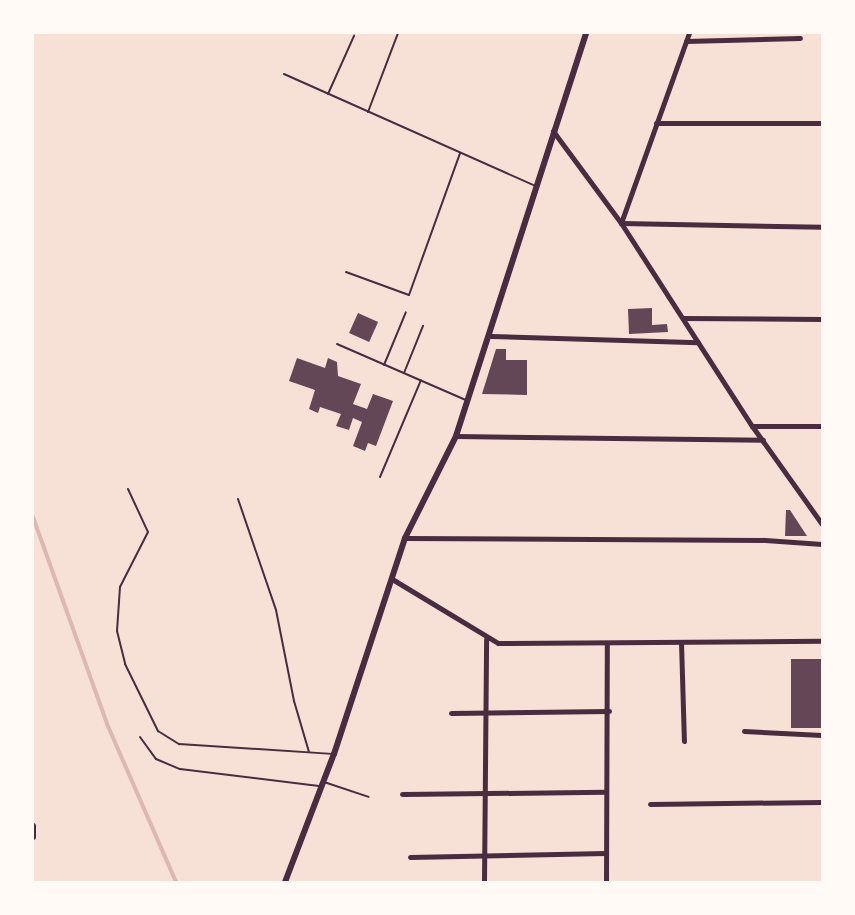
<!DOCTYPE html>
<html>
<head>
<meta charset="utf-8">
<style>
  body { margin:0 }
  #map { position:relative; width:855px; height:915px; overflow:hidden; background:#f7e1d7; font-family:Montserrat,sans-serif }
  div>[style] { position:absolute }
  .stream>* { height:4px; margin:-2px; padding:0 2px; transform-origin:2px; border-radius:2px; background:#dcb8b0 }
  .building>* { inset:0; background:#644757; transform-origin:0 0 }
  .service>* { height:2px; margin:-1px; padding:0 1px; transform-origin:1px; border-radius:1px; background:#4a2c40 }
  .minor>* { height:5px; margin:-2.5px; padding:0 2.5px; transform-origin:2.5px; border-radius:2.5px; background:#4a2c40 }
  .tertiary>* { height:6px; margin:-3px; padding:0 3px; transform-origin:3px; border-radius:3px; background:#4a2c40 }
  span { translate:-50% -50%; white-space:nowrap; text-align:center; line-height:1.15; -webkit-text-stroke:6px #fffaf5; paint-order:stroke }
  .frame { position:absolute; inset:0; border:34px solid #fffaf5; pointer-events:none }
</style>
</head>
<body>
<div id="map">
  <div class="stream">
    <div style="left:33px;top:517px;width:220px;rotate:70.3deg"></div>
    <div style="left:107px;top:724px;width:172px;rotate:66.4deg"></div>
  </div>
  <div class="building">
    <div style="clip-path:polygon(652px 308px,652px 325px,667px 324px,668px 332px,629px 334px,628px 309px)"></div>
    <div style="left:358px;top:313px;width:22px;height:22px;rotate:24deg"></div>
    <div style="clip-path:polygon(496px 349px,506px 349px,506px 360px,527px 360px,527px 395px,482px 394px)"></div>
    <div style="clip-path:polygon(297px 358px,325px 368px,328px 358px,337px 362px,338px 376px,361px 384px,353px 404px,367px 409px,373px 394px,393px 401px,376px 446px,368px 443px,365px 451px,353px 446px,362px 422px,353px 418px,349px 430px,336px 426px,341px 414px,320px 407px,318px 413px,309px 409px,315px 390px,289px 381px)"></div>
    <div style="clip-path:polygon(786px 510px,790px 510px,807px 536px,785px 536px)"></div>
    <div style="left:791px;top:659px;width:31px;height:69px"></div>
  </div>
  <div class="service">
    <div style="left:284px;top:74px;width:275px;rotate:24deg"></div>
    <div style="left:328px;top:94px;width:64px;rotate:-65.9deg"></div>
    <div style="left:368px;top:112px;width:85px;rotate:-69.2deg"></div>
    <div style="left:346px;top:272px;width:67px;rotate:20.1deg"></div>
    <div style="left:409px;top:295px;width:151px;rotate:-70.2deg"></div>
    <div style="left:337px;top:344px;width:141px;rotate:23.5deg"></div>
    <div style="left:384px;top:365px;width:57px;rotate:-67.5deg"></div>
    <div style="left:404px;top:373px;width:51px;rotate:-68deg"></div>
    <div style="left:380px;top:477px;width:105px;rotate:-67.1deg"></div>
    <div style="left:128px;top:489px;width:47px;rotate:65.1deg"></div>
    <div style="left:148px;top:532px;width:62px;rotate:117deg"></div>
    <div style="left:120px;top:587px;width:44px;rotate:93.9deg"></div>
    <div style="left:117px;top:631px;width:34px;rotate:76deg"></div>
    <div style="left:125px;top:664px;width:75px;rotate:63.8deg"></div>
    <div style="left:158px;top:731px;width:25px;rotate:32deg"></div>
    <div style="left:179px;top:744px;width:153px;rotate:3.7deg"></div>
    <div style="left:238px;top:499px;width:117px;rotate:71.1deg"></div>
    <div style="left:276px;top:610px;width:93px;rotate:78.8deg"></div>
    <div style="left:294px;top:701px;width:53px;rotate:73.6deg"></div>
    <div style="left:140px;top:737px;width:27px;rotate:54deg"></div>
    <div style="left:156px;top:759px;width:26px;rotate:23deg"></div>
    <div style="left:180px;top:769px;width:140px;rotate:7deg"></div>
    <div style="left:324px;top:782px;width:47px;rotate:18.4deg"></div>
  </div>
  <div class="minor">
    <div style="left:689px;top:33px;width:202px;rotate:109.7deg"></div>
    <div style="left:621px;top:223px;width:201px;rotate:1.1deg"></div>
    <div style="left:686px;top:41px;width:114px;rotate:-1.5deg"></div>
    <div style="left:656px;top:123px;width:166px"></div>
    <div style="left:553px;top:131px;width:114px;rotate:53.5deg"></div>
    <div style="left:621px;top:223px;width:242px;rotate:57.2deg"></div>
    <div style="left:752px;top:426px;width:120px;rotate:54.5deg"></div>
    <div style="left:683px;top:318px;width:139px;rotate:0.4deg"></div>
    <div style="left:491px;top:336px;width:207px;rotate:1.7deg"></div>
    <div style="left:752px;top:426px;width:70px"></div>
    <div style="left:456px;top:436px;width:307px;rotate:0.7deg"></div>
    <div style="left:405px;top:538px;width:360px;rotate:0.3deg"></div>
    <div style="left:765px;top:540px;width:57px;rotate:4deg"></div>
    <div style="left:392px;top:579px;width:124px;rotate:31.1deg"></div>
    <div style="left:498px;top:643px;width:324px;rotate:-0.4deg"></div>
    <div style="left:681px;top:642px;width:99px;rotate:88.3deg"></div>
    <div style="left:451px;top:713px;width:158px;rotate:-0.7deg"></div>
    <div style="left:744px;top:731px;width:78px;rotate:2.9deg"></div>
    <div style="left:402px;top:794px;width:203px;rotate:-0.6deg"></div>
    <div style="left:650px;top:804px;width:172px;rotate:-0.7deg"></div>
    <div style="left:410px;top:857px;width:196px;rotate:-1.2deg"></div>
    <div style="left:484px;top:882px;width:243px;rotate:-89.5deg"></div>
    <div style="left:606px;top:882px;width:239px;rotate:-89.8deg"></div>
  </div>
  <div class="tertiary">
    <div style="left:33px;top:826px;width:11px;rotate:90deg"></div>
    <div style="left:285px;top:882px;width:137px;rotate:-69.1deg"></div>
    <div style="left:334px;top:754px;width:227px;rotate:-71.8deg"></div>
    <div style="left:405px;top:538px;width:114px;rotate:-63.4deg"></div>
    <div style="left:456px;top:436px;width:423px;rotate:-72.1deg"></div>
  </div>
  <div class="frame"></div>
</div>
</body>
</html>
